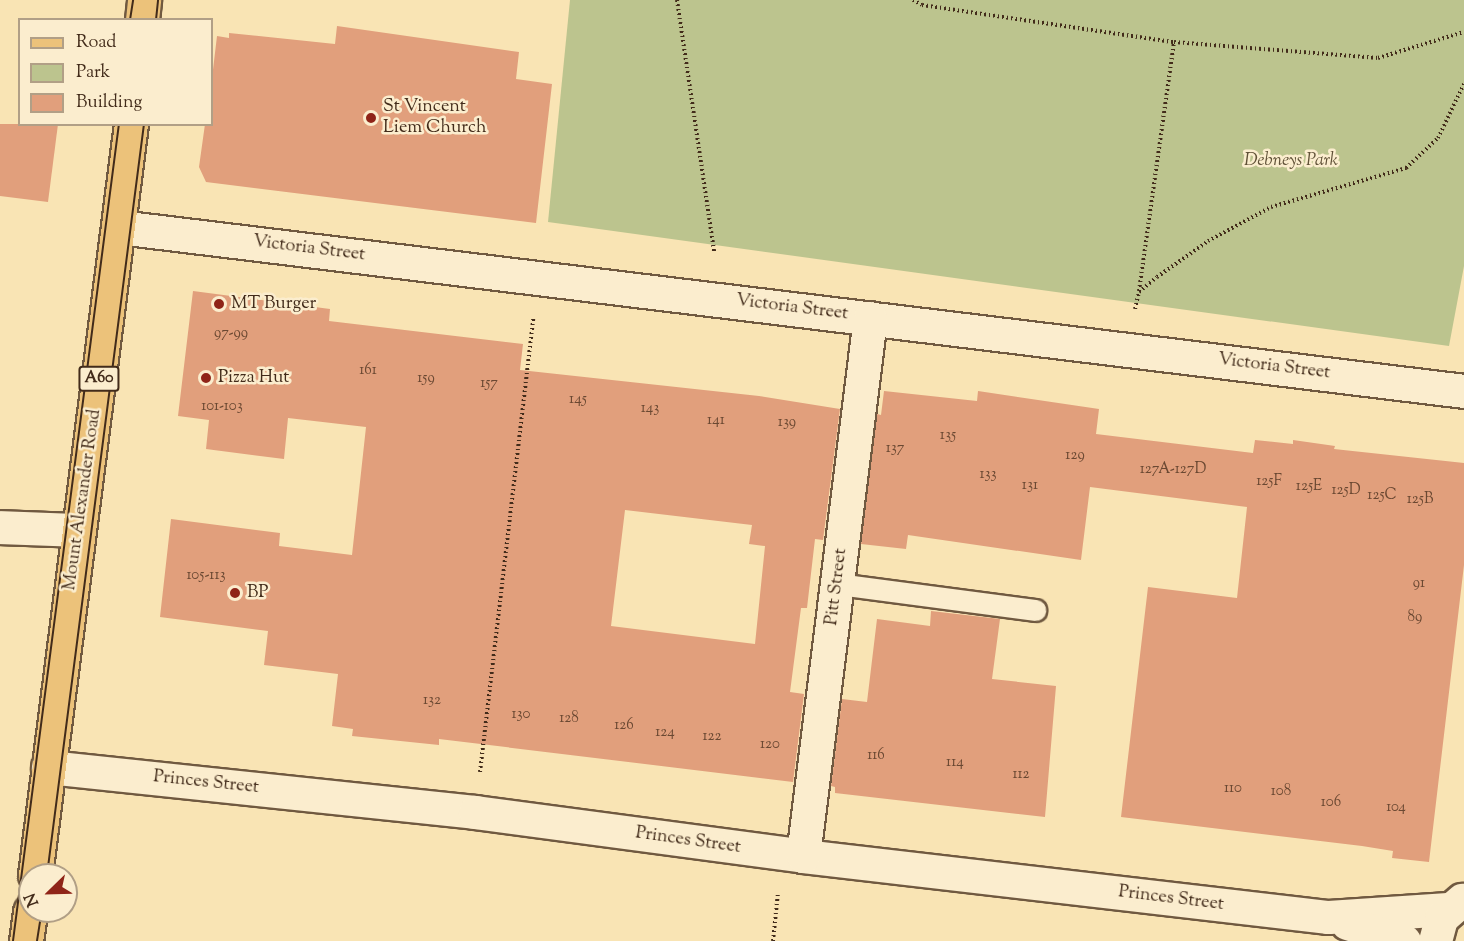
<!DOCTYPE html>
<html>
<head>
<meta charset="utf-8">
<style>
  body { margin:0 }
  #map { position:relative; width:1464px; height:941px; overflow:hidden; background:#f9e4b4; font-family:"Sorts Mill Goudy",serif }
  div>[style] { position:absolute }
  .green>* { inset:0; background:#bcc48e }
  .building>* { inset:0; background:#e19f7c }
  .path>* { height:4px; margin-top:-2px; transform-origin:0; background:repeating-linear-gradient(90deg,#422b1a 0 1.5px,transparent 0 4.5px) }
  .roads { filter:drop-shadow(2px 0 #705940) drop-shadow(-2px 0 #705940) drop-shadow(0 2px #705940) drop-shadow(0 -2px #705940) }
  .lane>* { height:21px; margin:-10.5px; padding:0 10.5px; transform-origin:10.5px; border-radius:10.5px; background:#fbedce }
  .street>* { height:33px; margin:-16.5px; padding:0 16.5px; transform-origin:16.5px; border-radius:16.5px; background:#fbedce }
  .primary>* { height:33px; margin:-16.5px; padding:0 16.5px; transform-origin:16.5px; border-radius:16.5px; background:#ecc27a }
  .tram>* { height:1.5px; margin:-0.75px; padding:0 0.75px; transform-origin:0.75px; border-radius:0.75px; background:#422b1a }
  .dots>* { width:16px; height:16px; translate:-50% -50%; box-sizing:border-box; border:3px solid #fbedce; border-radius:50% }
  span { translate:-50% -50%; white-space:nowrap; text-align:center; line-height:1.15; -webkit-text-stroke:5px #fbedce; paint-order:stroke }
  .number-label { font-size:15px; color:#6a4832 }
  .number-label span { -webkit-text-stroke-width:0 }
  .shield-label span { padding:2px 4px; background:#fbedce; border:2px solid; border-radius:4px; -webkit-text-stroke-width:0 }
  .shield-label { font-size:16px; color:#422b1a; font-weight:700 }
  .poi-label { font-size:18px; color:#422b1a }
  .left { translate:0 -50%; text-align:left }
  .park-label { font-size:18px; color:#605137; font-style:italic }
  .street-label { font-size:18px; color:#422b1a }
  .legend { position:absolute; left:18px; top:18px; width:195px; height:108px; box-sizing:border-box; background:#fbedce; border:2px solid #b19f86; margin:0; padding:8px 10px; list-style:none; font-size:18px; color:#422b1a }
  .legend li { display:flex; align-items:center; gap:12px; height:30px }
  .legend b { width:30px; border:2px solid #b19f86 }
  .north { position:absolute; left:18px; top:863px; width:60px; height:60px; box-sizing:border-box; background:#fbedce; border:2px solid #b19f86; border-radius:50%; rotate:247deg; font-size:16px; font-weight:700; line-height:24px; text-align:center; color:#422b1a }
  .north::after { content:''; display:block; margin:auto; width:21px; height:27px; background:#8f2418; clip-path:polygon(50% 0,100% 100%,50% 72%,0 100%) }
</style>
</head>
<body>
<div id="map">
  <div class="green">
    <div style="clip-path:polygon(570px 0,1464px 0,1464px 266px,1449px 346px,548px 222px)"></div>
  </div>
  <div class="building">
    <div style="clip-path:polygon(337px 26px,519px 52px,516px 79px,552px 84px,536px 223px,206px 182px,199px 167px,205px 124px,212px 124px,212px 78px,217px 36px,229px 38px,229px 33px,335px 44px)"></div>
    <div style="clip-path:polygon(0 124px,58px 124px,48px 202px,0 196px)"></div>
    <div style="clip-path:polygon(evenodd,193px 291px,330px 309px,329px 321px,523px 344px,520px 370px,759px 396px,840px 409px,823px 540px,815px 539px,807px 608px,801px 608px,790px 692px,804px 694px,793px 782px,439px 739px,439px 745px,352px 736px,353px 729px,332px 726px,338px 674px,264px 665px,268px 631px,160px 617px,171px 519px,280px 533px,279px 546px,352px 555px,366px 427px,288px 418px,284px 459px,206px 449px,209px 420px,178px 416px,193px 291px,625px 510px,752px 525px,749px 544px,765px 546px,755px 644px,611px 626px,625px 510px)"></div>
    <div style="clip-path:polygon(884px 391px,977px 401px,978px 391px,1099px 409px,1096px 434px,1253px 453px,1255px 440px,1293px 444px,1293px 440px,1335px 446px,1334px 449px,1464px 463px,1464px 565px,1429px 862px,1392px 858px,1393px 851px,1362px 846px,1121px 817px,1148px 587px,1237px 598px,1247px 507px,1090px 487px,1081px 560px,908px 535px,906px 549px,861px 544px,877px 414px,881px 415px)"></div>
    <div style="clip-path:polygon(931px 611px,1000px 619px,992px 679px,1056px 686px,1045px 817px,835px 793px,835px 787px,831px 786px,842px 699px,867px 702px,877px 619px,930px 626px)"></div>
  </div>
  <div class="path">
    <div style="left:677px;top:0;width:255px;rotate:81.6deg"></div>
    <div style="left:913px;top:0;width:10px;rotate:29deg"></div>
    <div style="left:922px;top:5px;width:255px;rotate:8.4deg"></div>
    <div style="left:1174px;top:42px;width:205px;rotate:4.5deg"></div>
    <div style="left:1378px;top:58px;width:90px;rotate:-16.8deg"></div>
    <div style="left:1139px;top:291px;width:251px;rotate:-82deg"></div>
    <div style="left:1135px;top:309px;width:17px;rotate:-77deg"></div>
    <div style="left:1139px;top:292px;width:23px;rotate:-40deg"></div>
    <div style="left:1157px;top:277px;width:62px;rotate:-35.2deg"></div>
    <div style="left:1208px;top:241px;width:72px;rotate:-28.4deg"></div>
    <div style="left:1271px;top:207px;width:141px;rotate:-16.1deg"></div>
    <div style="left:1406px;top:168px;width:44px;rotate:-43.2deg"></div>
    <div style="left:1438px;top:138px;width:60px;rotate:-64.3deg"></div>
    <div style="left:480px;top:772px;width:457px;rotate:-83.3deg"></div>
    <div style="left:773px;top:941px;width:48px;rotate:-84.1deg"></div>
  </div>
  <div class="roads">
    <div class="lane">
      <div style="left:838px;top:584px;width:199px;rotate:7.5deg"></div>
    </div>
    <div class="street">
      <div style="left:119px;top:227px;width:1355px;rotate:6.95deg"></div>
      <div style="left:0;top:527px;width:78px;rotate:2.2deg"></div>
      <div style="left:48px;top:767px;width:429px;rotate:6deg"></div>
      <div style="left:475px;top:812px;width:331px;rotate:7.6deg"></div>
      <div style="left:803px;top:856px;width:529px;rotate:6.63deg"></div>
      <div style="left:1328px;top:917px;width:120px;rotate:-3.8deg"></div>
      <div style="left:803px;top:856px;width:542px;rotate:-82.9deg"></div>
      <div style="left:1347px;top:923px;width:60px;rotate:17.5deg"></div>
      <div style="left:1435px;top:941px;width:24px;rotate:-75deg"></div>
      <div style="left:1441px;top:918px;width:28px;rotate:-41deg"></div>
    </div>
    <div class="primary">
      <div style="left:142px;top:20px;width:20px;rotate:-84deg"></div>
      <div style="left:35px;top:875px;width:757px;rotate:-82.72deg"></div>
      <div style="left:26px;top:941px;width:30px;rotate:-82deg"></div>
    </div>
  </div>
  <div class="tram">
    <div style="left:130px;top:20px;width:20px;rotate:-81deg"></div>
    <div style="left:156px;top:20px;width:20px;rotate:-84deg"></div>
    <div style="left:47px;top:875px;width:757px;rotate:-82.64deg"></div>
    <div style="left:13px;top:941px;width:824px;rotate:-82.61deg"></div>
    <div style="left:37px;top:941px;width:30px;rotate:-81deg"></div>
  </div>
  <div class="dots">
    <div style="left:371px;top:118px;background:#8f2418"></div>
    <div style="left:219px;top:304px;background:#8f2418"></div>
    <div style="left:206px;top:378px;background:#8f2418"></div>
    <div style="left:235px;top:593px;background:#8f2418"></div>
  </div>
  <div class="number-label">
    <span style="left:231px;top:334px">97-99</span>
    <span style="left:368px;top:371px">161</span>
    <span style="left:426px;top:379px">159</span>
    <span style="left:489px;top:384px">157</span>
    <span style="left:578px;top:400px">145</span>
    <span style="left:222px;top:407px">101-103</span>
    <span style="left:650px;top:409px">143</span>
    <span style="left:716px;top:421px">141</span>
    <span style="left:787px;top:423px">139</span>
    <span style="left:948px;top:436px">135</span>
    <span style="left:895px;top:449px">137</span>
    <span style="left:1075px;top:456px">129</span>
    <span style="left:1173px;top:470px">127A-127D</span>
    <span style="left:988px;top:475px">133</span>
    <span style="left:1269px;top:482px">125F</span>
    <span style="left:1030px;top:486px">131</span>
    <span style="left:1309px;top:487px">125E</span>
    <span style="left:1346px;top:491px">125D</span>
    <span style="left:1382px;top:496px">125C</span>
    <span style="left:1420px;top:500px">125B</span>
    <span style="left:206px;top:576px">105-113</span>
    <span style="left:1419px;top:584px">91</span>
    <span style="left:1415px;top:618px">89</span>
    <span style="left:432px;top:701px">132</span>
    <span style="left:521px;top:715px">130</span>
    <span style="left:569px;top:719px">128</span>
    <span style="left:624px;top:726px">126</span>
    <span style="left:665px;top:733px">124</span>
    <span style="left:712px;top:737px">122</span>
    <span style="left:770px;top:745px">120</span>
    <span style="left:876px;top:756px">116</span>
    <span style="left:955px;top:763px">114</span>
    <span style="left:1021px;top:775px">112</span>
    <span style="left:1233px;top:789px">110</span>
    <span style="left:1281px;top:792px">108</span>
    <span style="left:1331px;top:803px">106</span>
    <span style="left:1396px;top:808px">104</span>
  </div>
  <div class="shield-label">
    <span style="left:99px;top:379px">A60</span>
  </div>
  <div class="poi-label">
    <span class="left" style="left:383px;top:118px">St Vincent<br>Liem Church</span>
    <span class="left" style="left:231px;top:304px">MT Burger</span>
    <span class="left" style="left:218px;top:378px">Pizza Hut</span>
    <span class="left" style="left:247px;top:593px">BP</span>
  </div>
  <div class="park-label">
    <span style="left:1291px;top:161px">Debneys Park</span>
  </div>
  <div class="street-label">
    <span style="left:309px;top:249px;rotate:7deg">Victoria Street</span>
    <span style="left:792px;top:308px;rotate:7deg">Victoria Street</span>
    <span style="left:1274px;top:367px;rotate:7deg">Victoria Street</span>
    <span style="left:83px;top:500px;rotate:-82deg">Mount Alexander Road</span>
    <span style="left:837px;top:587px;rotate:-83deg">Pitt Street</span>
    <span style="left:206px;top:783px;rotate:6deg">Princes Street</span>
    <span style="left:688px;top:841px;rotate:8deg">Princes Street</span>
    <span style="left:1171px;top:899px;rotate:7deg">Princes Street</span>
  </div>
  <ul class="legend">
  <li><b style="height:8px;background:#ecc27a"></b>Road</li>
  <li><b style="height:16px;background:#bcc48e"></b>Park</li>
  <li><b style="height:16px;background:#e19f7c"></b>Building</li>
  </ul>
  <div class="north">N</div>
</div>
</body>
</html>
